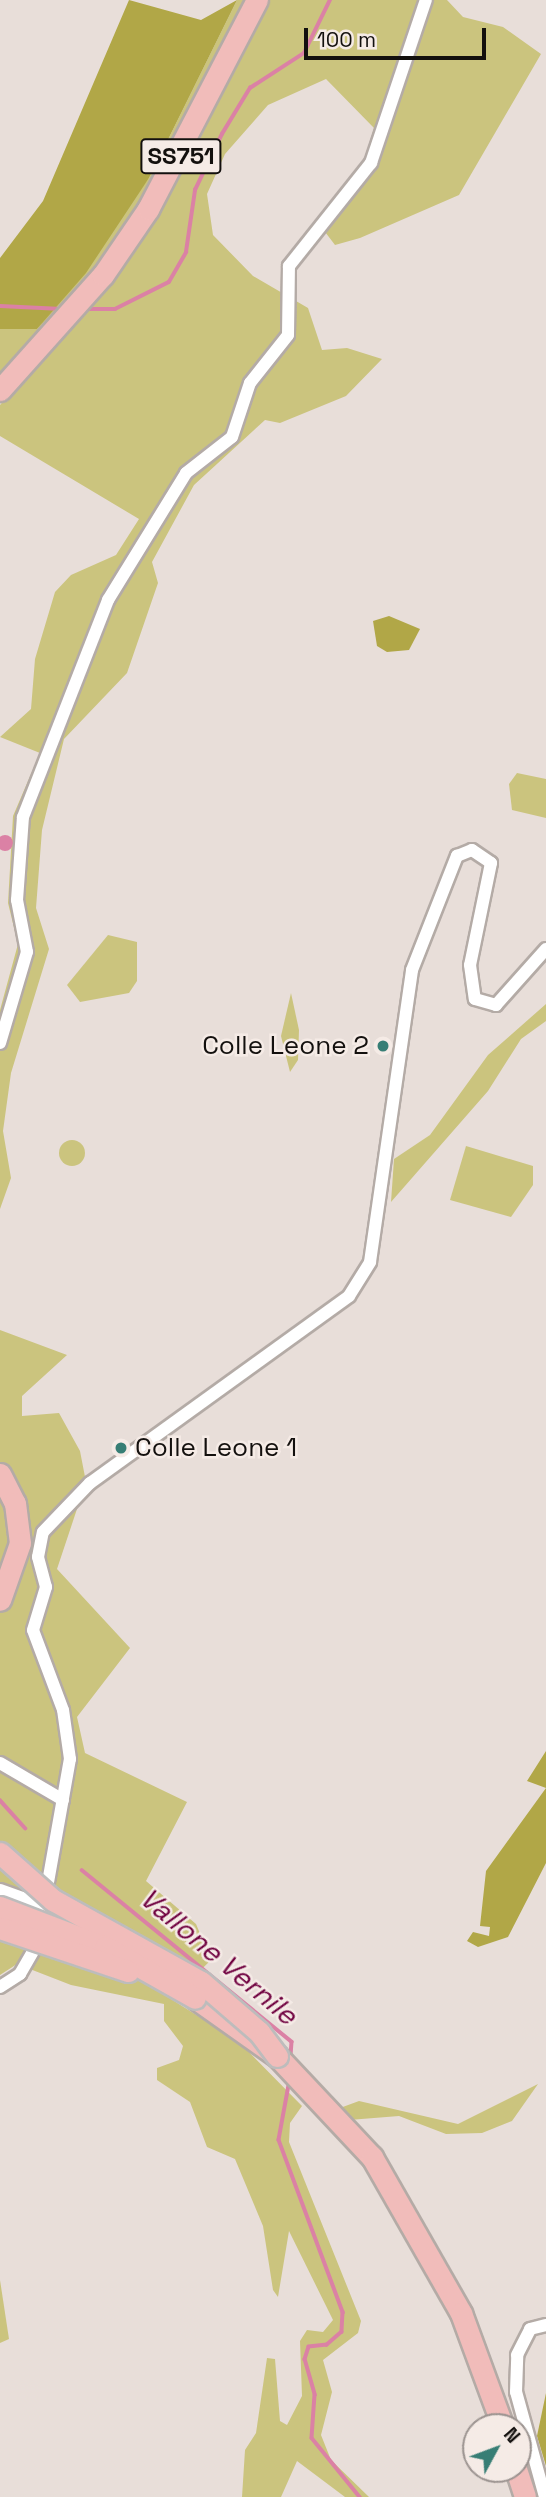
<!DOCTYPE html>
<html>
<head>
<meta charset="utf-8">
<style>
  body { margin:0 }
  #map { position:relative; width:546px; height:2497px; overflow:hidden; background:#e8ded9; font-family:"Space Grotesk",sans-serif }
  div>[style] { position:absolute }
  .green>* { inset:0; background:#cbc47e }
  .round { border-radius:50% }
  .forest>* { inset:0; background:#b1a747 }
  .water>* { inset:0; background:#db81a5 }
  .stream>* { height:3.5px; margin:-1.75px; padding:0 1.75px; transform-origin:1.75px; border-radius:1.75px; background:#db81a5 }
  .roads { filter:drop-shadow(2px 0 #b4aba6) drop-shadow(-2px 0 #b4aba6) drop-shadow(0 2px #b4aba6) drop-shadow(0 -2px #b4aba6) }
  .minor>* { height:12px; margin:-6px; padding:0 6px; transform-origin:6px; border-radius:6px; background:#fff }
  .primary>* { height:21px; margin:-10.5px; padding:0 10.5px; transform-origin:10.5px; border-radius:10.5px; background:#f1bcba }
  .bridges { filter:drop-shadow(2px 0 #bdbcbc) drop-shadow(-2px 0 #bdbcbc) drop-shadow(0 2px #bdbcbc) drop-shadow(0 -2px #bdbcbc) }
  .primary-bridge>* { height:21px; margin:-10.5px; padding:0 10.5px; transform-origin:10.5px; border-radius:10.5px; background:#f1bcba }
  .dots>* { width:19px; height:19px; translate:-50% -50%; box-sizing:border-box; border:4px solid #f5ebe6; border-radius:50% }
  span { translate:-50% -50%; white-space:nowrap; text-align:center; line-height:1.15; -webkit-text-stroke:5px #f5ebe6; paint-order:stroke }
  .shield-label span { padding:2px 5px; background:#f5ebe6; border:2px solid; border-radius:5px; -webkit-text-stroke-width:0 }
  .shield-label { font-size:24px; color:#13100e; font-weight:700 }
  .poi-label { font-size:26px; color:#13100e }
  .right { translate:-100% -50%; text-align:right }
  .left { translate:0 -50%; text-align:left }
  .water-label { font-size:28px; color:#6f003f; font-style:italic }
  .north { position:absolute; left:462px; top:2413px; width:70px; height:70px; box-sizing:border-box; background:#f5ebe6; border:2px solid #9b9390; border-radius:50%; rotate:49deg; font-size:19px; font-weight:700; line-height:28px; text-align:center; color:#13100e }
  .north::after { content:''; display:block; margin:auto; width:24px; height:32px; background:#377e75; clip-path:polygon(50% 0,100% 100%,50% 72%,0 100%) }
  .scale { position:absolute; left:304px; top:28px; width:182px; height:32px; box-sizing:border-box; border:4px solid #13100e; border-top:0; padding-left:9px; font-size:21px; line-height:24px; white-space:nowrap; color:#13100e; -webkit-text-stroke:5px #f5ebe6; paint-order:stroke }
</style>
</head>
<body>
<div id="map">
  <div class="green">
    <div style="clip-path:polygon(237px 0,247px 0,160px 175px,102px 257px,90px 305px,187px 165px,268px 0,447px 0,463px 17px,503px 27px,541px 54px,459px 195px,360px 238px,335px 245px,316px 220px,365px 159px,374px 128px,326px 79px,268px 105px,225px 154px,207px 194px,213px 235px,253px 276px,308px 308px,322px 350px,347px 348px,382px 359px,346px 396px,280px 423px,265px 420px,194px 485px,152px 562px,158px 583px,127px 673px,64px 739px,42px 830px,36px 908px,49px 949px,11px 1073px,3px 1131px,11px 1178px,0 1209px,0 1010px,18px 944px,8px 903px,13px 816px,40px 753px,0 737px,31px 709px,35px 659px,55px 592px,71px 575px,116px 555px,139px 519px,0 436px,0 405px,65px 333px,0 379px,0 329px,37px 329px,149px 178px)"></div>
    <div style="clip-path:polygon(517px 773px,546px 779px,546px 818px,512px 810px,509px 784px)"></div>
    <div style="clip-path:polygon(108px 935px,137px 942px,137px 981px,129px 993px,80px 1002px,67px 985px)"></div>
    <div style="clip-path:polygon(291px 993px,299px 1030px,298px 1060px,290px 1072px,281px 1036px)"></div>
    <div style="clip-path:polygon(546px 1004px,546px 1021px,521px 1039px,488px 1091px,391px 1202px,394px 1159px,430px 1135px,488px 1055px)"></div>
    <div class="round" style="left:59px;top:1140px;width:26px;height:26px"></div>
    <div style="clip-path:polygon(466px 1146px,533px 1166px,533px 1185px,511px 1217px,450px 1200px)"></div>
    <div style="clip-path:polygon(0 1330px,67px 1355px,22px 1396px,22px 1416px,59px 1413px,80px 1451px,86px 1482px,57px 1569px,130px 1648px,77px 1717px,85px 1753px,187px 1802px,146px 1881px,196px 1924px,211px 1960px,171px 1999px,239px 2042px,302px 2106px,290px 2123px,289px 2142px,361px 2321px,358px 2333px,323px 2360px,332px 2392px,321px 2435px,331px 2460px,369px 2497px,345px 2497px,297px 2461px,281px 2497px,242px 2497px,245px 2450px,256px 2433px,267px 2358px,275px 2359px,280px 2421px,287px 2425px,302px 2396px,300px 2341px,307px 2330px,323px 2332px,333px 2320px,289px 2231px,278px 2297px,273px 2290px,263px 2226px,235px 2159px,207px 2147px,190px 2102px,157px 2080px,157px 2068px,179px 2060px,183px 2046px,164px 2021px,164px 2004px,71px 1985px,17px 1964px,0 1975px,0 1600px,15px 1585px,0 1464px)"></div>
    <div style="clip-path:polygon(0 1487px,13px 1543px,0 1586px)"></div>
    <div style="clip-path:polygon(538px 2084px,512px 2121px,482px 2133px,446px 2134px,399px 2116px,349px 2120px,340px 2108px,359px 2101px,458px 2124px)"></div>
    <div style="clip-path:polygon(0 2280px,9px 2339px,0 2343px)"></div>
  </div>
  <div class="forest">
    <div style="clip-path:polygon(129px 0,201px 20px,237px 0,149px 178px,86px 273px,37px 329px,0 329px,0 258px,43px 201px)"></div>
    <div style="clip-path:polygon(389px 616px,420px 629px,409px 650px,387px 652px,377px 646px,373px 621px)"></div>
    <div style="clip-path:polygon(546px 1751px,546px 1863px,508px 1937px,478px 1947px,467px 1941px,473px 1932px,489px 1936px,490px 1927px,480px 1926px,486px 1871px,546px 1788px,527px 1781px)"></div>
    <div style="clip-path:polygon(546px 2393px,546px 2466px,537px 2436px)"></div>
  </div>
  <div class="water">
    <div class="round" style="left:-3px;top:835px;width:16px;height:16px"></div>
  </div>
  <div class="stream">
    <div style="left:0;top:306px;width:62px;rotate:2.8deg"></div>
    <div style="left:84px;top:309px;width:31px"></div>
    <div style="left:115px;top:309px;width:60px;rotate:-26.6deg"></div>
    <div style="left:169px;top:282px;width:34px;rotate:-60deg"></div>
    <div style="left:186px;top:252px;width:63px;rotate:-81.7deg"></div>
    <div style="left:195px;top:190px;width:62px;rotate:-64.3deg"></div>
    <div style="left:222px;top:134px;width:54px;rotate:-58.7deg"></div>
    <div style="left:250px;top:88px;width:64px;rotate:-32.9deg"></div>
    <div style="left:304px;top:53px;width:59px;rotate:-63.9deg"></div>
    <div style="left:0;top:1800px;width:38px;rotate:48deg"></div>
    <div style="left:82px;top:1870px;width:271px;rotate:39.3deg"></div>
    <div style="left:292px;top:2042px;width:16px;rotate:94deg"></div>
    <div style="left:290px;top:2080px;width:61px;rotate:100.4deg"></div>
    <div style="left:279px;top:2140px;width:184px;rotate:69.6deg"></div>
    <div style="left:343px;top:2312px;width:20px;rotate:93deg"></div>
    <div style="left:342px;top:2332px;width:20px;rotate:139deg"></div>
    <div style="left:327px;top:2345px;width:18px;rotate:174deg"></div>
    <div style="left:309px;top:2347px;width:13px;rotate:108deg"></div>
    <div style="left:305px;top:2359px;width:37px;rotate:74deg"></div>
    <div style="left:315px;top:2395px;width:43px;rotate:94deg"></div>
    <div style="left:312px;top:2438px;width:76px;rotate:50.9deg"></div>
  </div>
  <div class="roads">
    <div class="minor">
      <div style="left:0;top:1043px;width:95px;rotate:-73.5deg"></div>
      <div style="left:27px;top:952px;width:53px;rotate:-100.9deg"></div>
      <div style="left:17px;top:900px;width:83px;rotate:-85.9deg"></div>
      <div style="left:23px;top:817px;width:233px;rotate:-68.6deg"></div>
      <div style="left:108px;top:600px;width:149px;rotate:-58.4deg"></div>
      <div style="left:186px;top:473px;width:58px;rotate:-38deg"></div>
      <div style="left:232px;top:437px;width:57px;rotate:-71.6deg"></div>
      <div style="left:250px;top:383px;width:61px;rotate:-51.6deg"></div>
      <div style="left:288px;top:335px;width:69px;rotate:-89.2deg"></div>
      <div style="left:289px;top:266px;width:132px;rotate:-51.5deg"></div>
      <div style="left:371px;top:163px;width:172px;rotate:-71.4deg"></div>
      <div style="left:0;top:1763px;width:73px;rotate:30.4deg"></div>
      <div style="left:0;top:1890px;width:48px;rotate:19.6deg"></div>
      <div style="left:0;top:1987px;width:24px;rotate:-33deg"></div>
      <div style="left:20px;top:1974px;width:34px;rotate:-60deg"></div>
      <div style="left:37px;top:1944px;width:188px;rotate:-79.9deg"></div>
      <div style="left:70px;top:1759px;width:49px;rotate:-98.1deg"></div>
      <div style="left:63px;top:1710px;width:85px;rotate:-110.6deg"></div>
      <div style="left:33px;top:1630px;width:45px;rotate:-73.2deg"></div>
      <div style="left:46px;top:1587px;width:31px;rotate:-105deg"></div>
      <div style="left:38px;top:1557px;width:25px;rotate:-79deg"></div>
      <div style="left:43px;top:1532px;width:68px;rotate:-46.2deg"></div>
      <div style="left:90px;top:1483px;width:319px;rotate:-35.8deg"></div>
      <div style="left:349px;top:1296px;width:40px;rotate:-58deg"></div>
      <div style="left:370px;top:1262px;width:295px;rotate:-81.8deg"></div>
      <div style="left:412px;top:970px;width:123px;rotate:-68.5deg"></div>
      <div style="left:457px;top:856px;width:16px;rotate:-22deg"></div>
      <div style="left:472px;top:850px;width:23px;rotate:34deg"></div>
      <div style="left:491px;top:863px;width:104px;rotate:101.6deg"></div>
      <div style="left:470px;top:965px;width:34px;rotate:82deg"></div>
      <div style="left:475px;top:999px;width:22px;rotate:16deg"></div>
      <div style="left:496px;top:1005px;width:75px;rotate:-48.2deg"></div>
      <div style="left:545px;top:2497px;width:109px;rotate:-105.4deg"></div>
      <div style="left:516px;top:2392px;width:37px;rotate:-88deg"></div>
      <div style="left:517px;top:2355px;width:29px;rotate:-63deg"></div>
      <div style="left:530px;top:2329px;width:16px;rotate:-14deg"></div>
    </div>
    <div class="primary">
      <div style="left:0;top:390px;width:154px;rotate:-48.2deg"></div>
      <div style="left:103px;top:275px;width:80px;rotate:-55.7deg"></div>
      <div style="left:148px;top:209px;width:236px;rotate:-62.5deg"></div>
      <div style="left:0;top:1474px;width:33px;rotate:63deg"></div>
      <div style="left:15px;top:1503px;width:40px;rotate:82.9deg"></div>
      <div style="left:20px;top:1543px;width:60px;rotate:109.3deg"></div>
      <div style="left:195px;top:1998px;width:100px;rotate:35.3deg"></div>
      <div style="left:277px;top:2056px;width:139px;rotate:46.8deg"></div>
      <div style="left:372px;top:2157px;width:180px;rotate:60.3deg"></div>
      <div style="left:461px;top:2313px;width:121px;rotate:69.8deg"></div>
      <div style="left:516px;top:2469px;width:29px;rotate:72deg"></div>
    </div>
  </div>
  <div class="bridges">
    <div class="primary-bridge">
      <div style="left:0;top:1853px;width:71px;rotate:41.6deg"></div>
      <div style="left:53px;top:1900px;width:169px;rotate:29deg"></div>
      <div style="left:201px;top:1982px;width:77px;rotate:40.8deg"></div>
      <div style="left:259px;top:2032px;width:30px;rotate:53deg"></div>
      <div style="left:0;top:1907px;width:112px;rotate:20.9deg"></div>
      <div style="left:105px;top:1947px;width:103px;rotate:29.5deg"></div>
      <div style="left:0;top:1928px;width:135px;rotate:18.6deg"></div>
    </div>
  </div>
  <div class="dots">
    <div style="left:383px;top:1046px;background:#377e75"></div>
    <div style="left:121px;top:1448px;background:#377e75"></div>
  </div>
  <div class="shield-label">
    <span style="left:181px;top:156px">SS751</span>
  </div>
  <div class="poi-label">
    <span class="right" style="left:369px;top:1046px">Colle Leone 2</span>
    <span class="left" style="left:135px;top:1448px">Colle Leone 1</span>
  </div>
  <div class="water-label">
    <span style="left:219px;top:1956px;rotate:40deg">Vallone Vernile</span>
  </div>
  <div class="north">N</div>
  <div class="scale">100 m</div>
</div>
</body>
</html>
